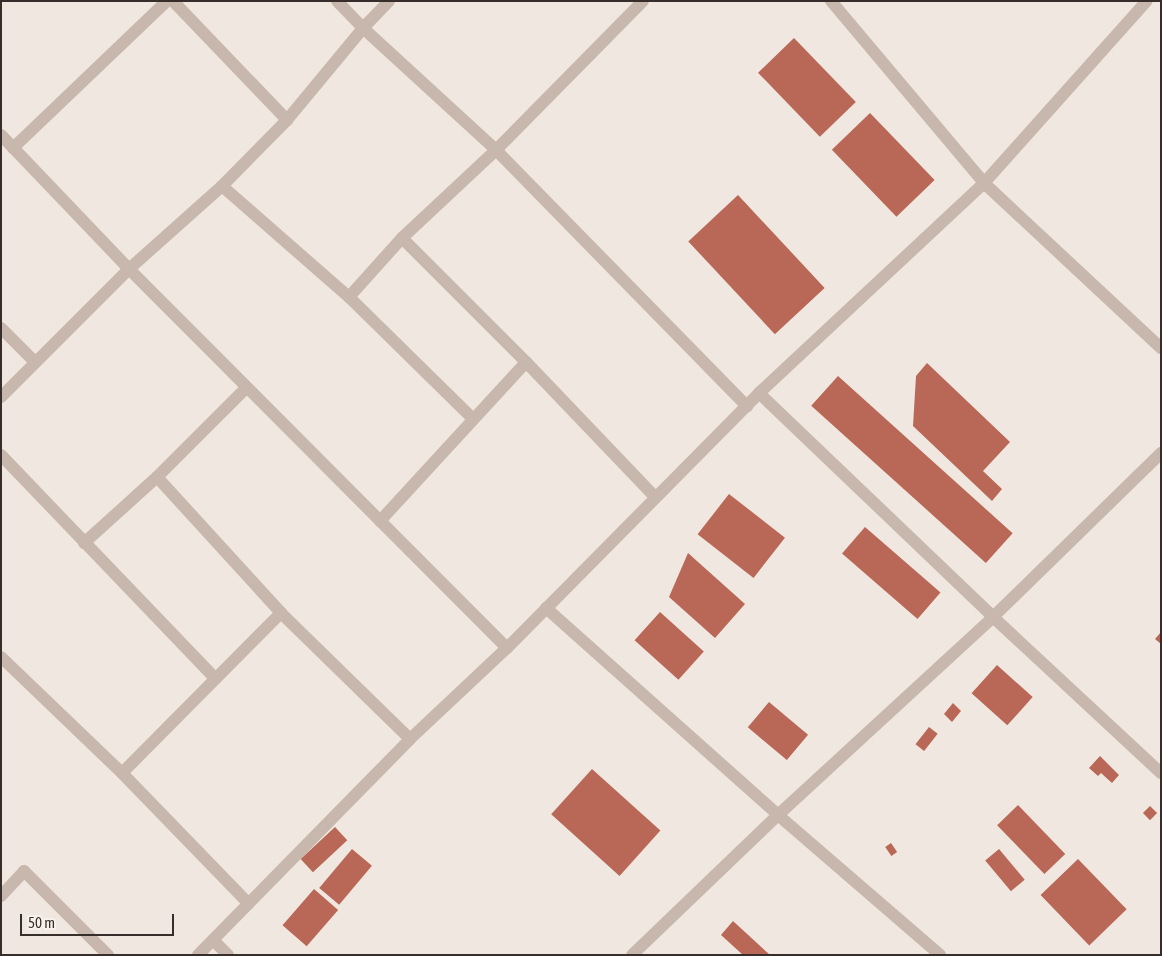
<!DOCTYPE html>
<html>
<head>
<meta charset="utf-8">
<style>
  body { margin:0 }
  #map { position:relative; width:1162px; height:956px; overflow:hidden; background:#f0e8e0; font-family:"Asap Condensed",sans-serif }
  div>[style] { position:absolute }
  .building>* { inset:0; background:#b96756; transform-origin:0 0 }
  .street>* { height:12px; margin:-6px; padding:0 6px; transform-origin:6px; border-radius:6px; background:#c8b7ad }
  span { translate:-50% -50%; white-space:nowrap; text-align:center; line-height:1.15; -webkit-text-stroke:5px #f8f2ec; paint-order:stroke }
  .frame { position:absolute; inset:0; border:2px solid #372e2b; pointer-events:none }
  .scale { position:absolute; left:20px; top:914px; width:154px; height:22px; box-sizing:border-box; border:2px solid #372e2b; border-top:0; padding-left:6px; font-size:15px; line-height:18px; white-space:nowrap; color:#372e2b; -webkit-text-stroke:4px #f8f2ec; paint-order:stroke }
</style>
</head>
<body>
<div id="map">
  <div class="building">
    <div style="left:794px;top:38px;width:89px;height:50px;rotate:46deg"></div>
    <div style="left:870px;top:113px;width:93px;height:53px;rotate:46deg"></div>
    <div style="left:738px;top:195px;width:127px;height:68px;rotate:47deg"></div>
    <div style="clip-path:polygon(927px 363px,1010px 442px,983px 471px,1002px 489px,992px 501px,913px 426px,916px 376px)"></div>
    <div style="left:838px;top:376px;width:235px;height:40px;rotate:42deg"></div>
    <div style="left:729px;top:494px;width:71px;height:51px;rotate:38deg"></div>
    <div style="left:865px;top:527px;width:100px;height:35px;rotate:41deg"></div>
    <div style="clip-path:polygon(688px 553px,745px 604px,715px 638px,669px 597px)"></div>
    <div style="left:660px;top:612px;width:59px;height:38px;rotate:42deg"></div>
    <div style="clip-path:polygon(1161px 632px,1161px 644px,1155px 639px)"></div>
    <div style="left:997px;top:665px;width:48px;height:38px;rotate:42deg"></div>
    <div style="left:769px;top:702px;width:51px;height:33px;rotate:40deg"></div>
    <div style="clip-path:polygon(953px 703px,961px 711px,952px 722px,944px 714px)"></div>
    <div style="left:929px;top:727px;width:11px;height:22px;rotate:38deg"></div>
    <div style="clip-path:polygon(1100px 756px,1119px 775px,1112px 783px,1101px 773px,1098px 776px,1089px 768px)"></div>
    <div style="left:592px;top:769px;width:92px;height:61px;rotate:42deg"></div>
    <div style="left:1018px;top:805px;width:68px;height:29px;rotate:46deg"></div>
    <div style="left:1150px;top:806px;width:10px;height:10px;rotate:45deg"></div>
    <div style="left:335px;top:827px;width:18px;height:47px;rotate:47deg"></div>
    <div style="left:891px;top:843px;width:11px;height:7px;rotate:56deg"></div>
    <div style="left:352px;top:849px;width:26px;height:51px;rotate:40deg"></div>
    <div style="left:999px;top:849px;width:40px;height:18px;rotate:50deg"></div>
    <div style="left:1078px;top:859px;width:70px;height:52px;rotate:46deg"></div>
    <div style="left:314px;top:889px;width:32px;height:48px;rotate:41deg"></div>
    <div style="clip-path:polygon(733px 921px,770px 955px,743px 955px,721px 935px)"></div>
  </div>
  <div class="street">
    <div style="left:173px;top:1px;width:165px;rotate:46.2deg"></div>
    <div style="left:337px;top:1px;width:37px;rotate:46deg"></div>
    <div style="left:363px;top:28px;width:180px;rotate:42.5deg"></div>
    <div style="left:496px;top:150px;width:359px;rotate:45.6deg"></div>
    <div style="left:831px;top:1px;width:238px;rotate:49.9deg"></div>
    <div style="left:984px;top:183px;width:242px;rotate:43deg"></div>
    <div style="left:1px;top:135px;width:185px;rotate:46.3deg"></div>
    <div style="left:129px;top:269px;width:535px;rotate:45.08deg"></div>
    <div style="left:13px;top:148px;width:213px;rotate:-43.7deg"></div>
    <div style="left:222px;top:186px;width:169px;rotate:41.2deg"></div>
    <div style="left:349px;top:297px;width:173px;rotate:44.5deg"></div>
    <div style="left:402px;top:238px;width:175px;rotate:45deg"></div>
    <div style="left:526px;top:362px;width:187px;rotate:46.3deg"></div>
    <div style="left:349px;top:297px;width:79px;rotate:-48.1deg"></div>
    <div style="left:402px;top:238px;width:129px;rotate:-43.1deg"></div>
    <div style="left:496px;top:150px;width:209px;rotate:-45.4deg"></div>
    <div style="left:1px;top:328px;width:48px;rotate:45deg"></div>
    <div style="left:759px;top:393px;width:324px;rotate:43.7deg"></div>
    <div style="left:993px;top:617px;width:229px;rotate:42.9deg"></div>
    <div style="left:1px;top:397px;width:181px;rotate:-45deg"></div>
    <div style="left:129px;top:269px;width:125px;rotate:-41.7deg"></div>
    <div style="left:222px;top:186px;width:93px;rotate:-45.4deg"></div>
    <div style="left:287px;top:120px;width:119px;rotate:-50.4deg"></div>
    <div style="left:363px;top:28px;width:37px;rotate:-46deg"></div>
    <div style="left:1px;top:455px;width:310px;rotate:46.2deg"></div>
    <div style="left:157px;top:477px;width:184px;rotate:47.6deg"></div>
    <div style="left:281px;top:613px;width:180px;rotate:44.3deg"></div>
    <div style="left:380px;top:521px;width:216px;rotate:-47.4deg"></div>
    <div style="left:84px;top:543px;width:98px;rotate:-42.1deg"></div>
    <div style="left:157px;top:477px;width:126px;rotate:-45deg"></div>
    <div style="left:546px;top:608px;width:311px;rotate:41.7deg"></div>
    <div style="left:778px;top:815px;width:214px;rotate:40.8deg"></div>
    <div style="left:1px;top:657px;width:168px;rotate:43.8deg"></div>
    <div style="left:122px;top:773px;width:182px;rotate:45.9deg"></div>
    <div style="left:122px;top:773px;width:226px;rotate:-45.2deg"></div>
    <div style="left:1px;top:896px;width:34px;rotate:-47deg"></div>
    <div style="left:24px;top:871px;width:119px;rotate:45deg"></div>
    <div style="left:213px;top:940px;width:21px;rotate:45deg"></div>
    <div style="left:198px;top:955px;width:303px;rotate:-45.5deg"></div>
    <div style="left:410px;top:739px;width:133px;rotate:-43.2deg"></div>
    <div style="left:507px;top:648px;width:359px;rotate:-45.3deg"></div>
    <div style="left:759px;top:393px;width:308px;rotate:-43deg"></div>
    <div style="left:984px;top:183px;width:244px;rotate:-48.2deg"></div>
    <div style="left:632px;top:955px;width:202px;rotate:-43.8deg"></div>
    <div style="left:778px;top:815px;width:292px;rotate:-42.6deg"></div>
    <div style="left:993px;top:617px;width:235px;rotate:-44.3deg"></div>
  </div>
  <div class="frame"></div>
  <div class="scale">50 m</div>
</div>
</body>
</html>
